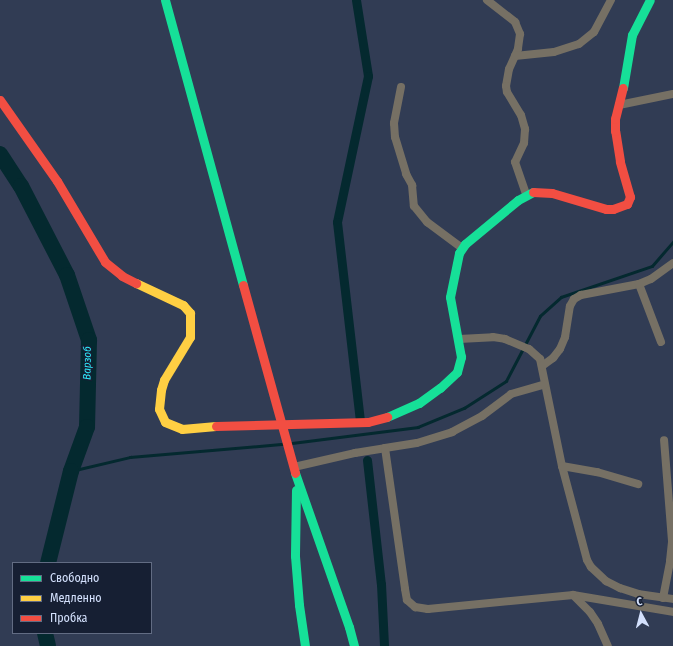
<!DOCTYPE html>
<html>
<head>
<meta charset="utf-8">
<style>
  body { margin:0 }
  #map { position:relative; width:673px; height:646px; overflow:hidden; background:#313c54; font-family:"Fira Sans Condensed",sans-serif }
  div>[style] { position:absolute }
  .stream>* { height:2.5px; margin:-1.25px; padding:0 1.25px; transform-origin:1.25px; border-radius:1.25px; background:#04292f }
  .canal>* { height:9px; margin:-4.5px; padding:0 4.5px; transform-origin:4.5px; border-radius:4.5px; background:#04292f }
  .river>* { height:16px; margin:-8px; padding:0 8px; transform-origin:8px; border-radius:8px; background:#04292f }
  .street>* { height:8px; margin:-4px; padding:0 4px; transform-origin:4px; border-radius:4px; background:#767064 }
  .fast>* { height:9px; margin:-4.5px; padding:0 4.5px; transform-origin:4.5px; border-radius:4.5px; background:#16e098 }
  .slow>* { height:9px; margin:-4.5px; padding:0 4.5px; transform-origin:4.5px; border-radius:4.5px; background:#ffcf43 }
  .jam>* { height:9px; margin:-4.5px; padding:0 4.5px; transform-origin:4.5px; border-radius:4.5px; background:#f24e42 }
  span { translate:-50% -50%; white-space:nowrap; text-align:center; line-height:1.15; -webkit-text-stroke:3px #161f33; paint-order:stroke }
  .water-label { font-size:11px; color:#2eecfd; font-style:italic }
  .legend { position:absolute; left:12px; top:562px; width:140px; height:72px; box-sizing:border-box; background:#161f33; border:1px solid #626c83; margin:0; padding:5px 7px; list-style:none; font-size:12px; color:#d3e0fc }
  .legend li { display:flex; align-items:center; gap:8px; height:20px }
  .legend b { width:20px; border:1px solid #626c83 }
  .north { position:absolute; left:621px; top:594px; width:40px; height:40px; -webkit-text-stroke:3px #161f33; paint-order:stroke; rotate:353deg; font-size:11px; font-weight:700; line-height:16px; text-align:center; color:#d3e0fc }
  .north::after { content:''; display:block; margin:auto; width:14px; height:18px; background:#d3e0fc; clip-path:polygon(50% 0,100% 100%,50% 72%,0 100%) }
</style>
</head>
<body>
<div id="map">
  <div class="stream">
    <div style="left:292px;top:443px;width:127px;rotate:-7.2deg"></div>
    <div style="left:418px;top:427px;width:50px;rotate:-22.4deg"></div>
    <div style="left:464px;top:408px;width:50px;rotate:-32.7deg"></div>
    <div style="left:506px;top:381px;width:73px;rotate:-62.4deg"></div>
    <div style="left:540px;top:316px;width:28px;rotate:-42deg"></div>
    <div style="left:561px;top:297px;width:96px;rotate:-18.8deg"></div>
    <div style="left:652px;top:266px;width:32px;rotate:-49deg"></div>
    <div style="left:71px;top:471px;width:61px;rotate:-13.3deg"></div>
    <div style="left:130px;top:457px;width:154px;rotate:-4.9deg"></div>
  </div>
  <div class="canal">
    <div style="left:356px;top:0;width:77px;rotate:81deg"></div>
    <div style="left:368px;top:76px;width:149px;rotate:102deg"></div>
    <div style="left:337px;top:222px;width:200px;rotate:83.4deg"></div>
    <div style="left:367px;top:460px;width:125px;rotate:83.6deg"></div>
    <div style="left:381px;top:584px;width:62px;rotate:87.2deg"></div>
  </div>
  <div class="river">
    <div style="left:0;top:154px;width:38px;rotate:57deg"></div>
    <div style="left:21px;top:186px;width:100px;rotate:62.7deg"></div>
    <div style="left:67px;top:275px;width:69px;rotate:71.3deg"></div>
    <div style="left:89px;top:340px;width:87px;rotate:91.3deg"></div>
    <div style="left:87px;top:427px;width:47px;rotate:110deg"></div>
    <div style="left:71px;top:471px;width:95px;rotate:104deg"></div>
    <div style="left:45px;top:633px;width:13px;rotate:77deg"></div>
  </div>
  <div class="street">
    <div style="left:487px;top:0;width:36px;rotate:38deg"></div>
    <div style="left:515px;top:22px;width:13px;rotate:67deg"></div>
    <div style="left:520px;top:34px;width:15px;rotate:98deg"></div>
    <div style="left:518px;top:49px;width:22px;rotate:114deg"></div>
    <div style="left:509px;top:69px;width:17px;rotate:100deg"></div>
    <div style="left:506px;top:86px;width:6px;rotate:81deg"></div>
    <div style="left:507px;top:92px;width:27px;rotate:59deg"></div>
    <div style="left:521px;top:115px;width:15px;rotate:74deg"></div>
    <div style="left:525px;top:129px;width:14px;rotate:94deg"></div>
    <div style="left:524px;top:143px;width:21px;rotate:115deg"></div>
    <div style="left:515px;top:162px;width:34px;rotate:71deg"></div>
    <div style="left:515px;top:56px;width:39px;rotate:-6deg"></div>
    <div style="left:554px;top:52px;width:26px;rotate:-18deg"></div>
    <div style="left:579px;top:44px;width:19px;rotate:-39deg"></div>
    <div style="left:594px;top:32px;width:36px;rotate:-62deg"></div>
    <div style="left:401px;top:87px;width:37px;rotate:101deg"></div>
    <div style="left:394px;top:123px;width:14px;rotate:86deg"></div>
    <div style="left:395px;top:137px;width:39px;rotate:73deg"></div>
    <div style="left:406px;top:174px;width:13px;rotate:61deg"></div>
    <div style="left:412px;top:185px;width:21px;rotate:85deg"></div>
    <div style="left:414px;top:206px;width:21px;rotate:51deg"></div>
    <div style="left:427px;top:222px;width:44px;rotate:36.6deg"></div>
    <div style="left:619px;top:105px;width:55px;rotate:-11.5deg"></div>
    <div style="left:639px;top:284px;width:62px;rotate:69.2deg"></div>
    <div style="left:459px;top:339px;width:34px;rotate:-3deg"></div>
    <div style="left:493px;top:337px;width:12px;rotate:9deg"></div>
    <div style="left:505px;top:339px;width:26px;rotate:23deg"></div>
    <div style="left:529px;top:349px;width:15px;rotate:42deg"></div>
    <div style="left:540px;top:359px;width:109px;rotate:78.4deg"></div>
    <div style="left:562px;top:466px;width:97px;rotate:75.1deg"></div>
    <div style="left:587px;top:560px;width:8px;rotate:60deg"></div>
    <div style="left:591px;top:567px;width:21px;rotate:43deg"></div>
    <div style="left:606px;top:581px;width:16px;rotate:27deg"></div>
    <div style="left:620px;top:588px;width:19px;rotate:18deg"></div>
    <div style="left:638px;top:594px;width:35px;rotate:8deg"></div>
    <div style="left:542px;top:366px;width:14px;rotate:-36deg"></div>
    <div style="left:553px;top:358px;width:11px;rotate:-52deg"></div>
    <div style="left:560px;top:349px;width:13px;rotate:-67deg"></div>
    <div style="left:565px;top:337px;width:31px;rotate:-81deg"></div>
    <div style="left:570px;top:306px;width:8px;rotate:-60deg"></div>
    <div style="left:574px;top:299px;width:8px;rotate:-30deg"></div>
    <div style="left:581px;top:295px;width:59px;rotate:-10.7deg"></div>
    <div style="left:639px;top:284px;width:13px;rotate:-23deg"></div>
    <div style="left:651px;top:279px;width:27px;rotate:-36deg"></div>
    <div style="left:385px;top:448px;width:32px;rotate:-9deg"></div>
    <div style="left:417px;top:443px;width:37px;rotate:-17deg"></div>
    <div style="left:452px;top:432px;width:34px;rotate:-28deg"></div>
    <div style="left:482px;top:416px;width:36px;rotate:-37deg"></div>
    <div style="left:511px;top:394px;width:35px;rotate:-16deg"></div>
    <div style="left:562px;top:466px;width:36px;rotate:10deg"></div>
    <div style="left:597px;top:472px;width:43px;rotate:16.3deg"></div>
    <div style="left:294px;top:467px;width:63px;rotate:-12.9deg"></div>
    <div style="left:355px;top:453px;width:30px;rotate:-9deg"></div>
    <div style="left:385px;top:448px;width:142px;rotate:81.9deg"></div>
    <div style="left:405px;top:589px;width:11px;rotate:80deg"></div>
    <div style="left:407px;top:600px;width:11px;rotate:41deg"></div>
    <div style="left:415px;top:607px;width:13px;rotate:9deg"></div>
    <div style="left:428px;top:609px;width:146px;rotate:-5.5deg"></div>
    <div style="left:573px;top:595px;width:101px;rotate:9.6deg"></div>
    <div style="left:573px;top:595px;width:24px;rotate:45deg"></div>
    <div style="left:590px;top:612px;width:14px;rotate:56deg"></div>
    <div style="left:598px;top:624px;width:24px;rotate:66deg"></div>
    <div style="left:663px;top:598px;width:38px;rotate:-79deg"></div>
    <div style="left:670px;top:561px;width:20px;rotate:-84deg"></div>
    <div style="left:672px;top:541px;width:101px;rotate:-94.5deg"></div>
  </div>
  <div class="fast">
    <div style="left:165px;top:0;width:295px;rotate:74.7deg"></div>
    <div style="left:623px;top:88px;width:54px;rotate:-80.4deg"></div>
    <div style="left:632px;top:35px;width:39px;rotate:-63deg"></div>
    <div style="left:387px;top:417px;width:35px;rotate:-24deg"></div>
    <div style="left:419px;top:403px;width:26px;rotate:-36deg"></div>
    <div style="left:440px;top:388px;width:23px;rotate:-43deg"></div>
    <div style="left:457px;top:372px;width:16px;rotate:-75deg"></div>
    <div style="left:461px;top:357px;width:61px;rotate:-100.4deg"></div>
    <div style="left:450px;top:297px;width:45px;rotate:-78.4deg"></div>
    <div style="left:459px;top:253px;width:11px;rotate:-56deg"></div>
    <div style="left:465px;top:244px;width:69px;rotate:-39.7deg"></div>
    <div style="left:518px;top:200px;width:17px;rotate:-28deg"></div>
    <div style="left:295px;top:473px;width:163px;rotate:70.7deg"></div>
    <div style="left:349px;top:627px;width:20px;rotate:75deg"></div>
    <div style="left:296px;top:490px;width:66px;rotate:90.9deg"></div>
    <div style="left:295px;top:556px;width:49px;rotate:85.3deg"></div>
    <div style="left:299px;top:605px;width:41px;rotate:81.7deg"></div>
  </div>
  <div class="slow">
    <div style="left:136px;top:283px;width:52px;rotate:25.1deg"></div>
    <div style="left:183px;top:305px;width:11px;rotate:49deg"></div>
    <div style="left:190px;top:313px;width:24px;rotate:90deg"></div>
    <div style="left:190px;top:337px;width:50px;rotate:121.2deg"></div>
    <div style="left:164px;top:380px;width:10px;rotate:107deg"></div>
    <div style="left:161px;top:390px;width:19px;rotate:96deg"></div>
    <div style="left:159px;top:409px;width:14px;rotate:65deg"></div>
    <div style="left:165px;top:422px;width:18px;rotate:22deg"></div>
    <div style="left:182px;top:429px;width:34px;rotate:-5deg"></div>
  </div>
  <div class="jam">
    <div style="left:0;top:100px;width:99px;rotate:54.9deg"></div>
    <div style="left:57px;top:181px;width:94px;rotate:59.3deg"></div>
    <div style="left:105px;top:262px;width:22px;rotate:39deg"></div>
    <div style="left:122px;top:276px;width:16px;rotate:27deg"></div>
    <div style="left:533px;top:192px;width:19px;rotate:3deg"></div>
    <div style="left:552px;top:193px;width:56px;rotate:16.5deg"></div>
    <div style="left:606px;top:209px;width:7px"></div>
    <div style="left:613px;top:209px;width:15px;rotate:-20deg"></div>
    <div style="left:627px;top:204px;width:8px;rotate:-67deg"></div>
    <div style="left:630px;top:197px;width:37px;rotate:-106deg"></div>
    <div style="left:620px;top:161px;width:30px;rotate:-99deg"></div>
    <div style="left:615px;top:131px;width:12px;rotate:-90deg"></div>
    <div style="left:615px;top:119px;width:32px;rotate:-76deg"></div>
    <div style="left:243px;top:285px;width:195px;rotate:74.5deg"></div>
    <div style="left:216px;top:426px;width:152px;rotate:-1.5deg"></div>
    <div style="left:368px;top:422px;width:20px;rotate:-15deg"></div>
  </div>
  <div class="water-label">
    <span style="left:88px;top:363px;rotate:-89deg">Варзоб</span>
  </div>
  <ul class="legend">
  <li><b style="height:5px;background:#16e098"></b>Свободно</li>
  <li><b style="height:5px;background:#ffcf43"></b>Медленно</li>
  <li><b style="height:5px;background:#f24e42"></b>Пробка</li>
  </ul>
  <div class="north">С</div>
</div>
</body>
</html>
